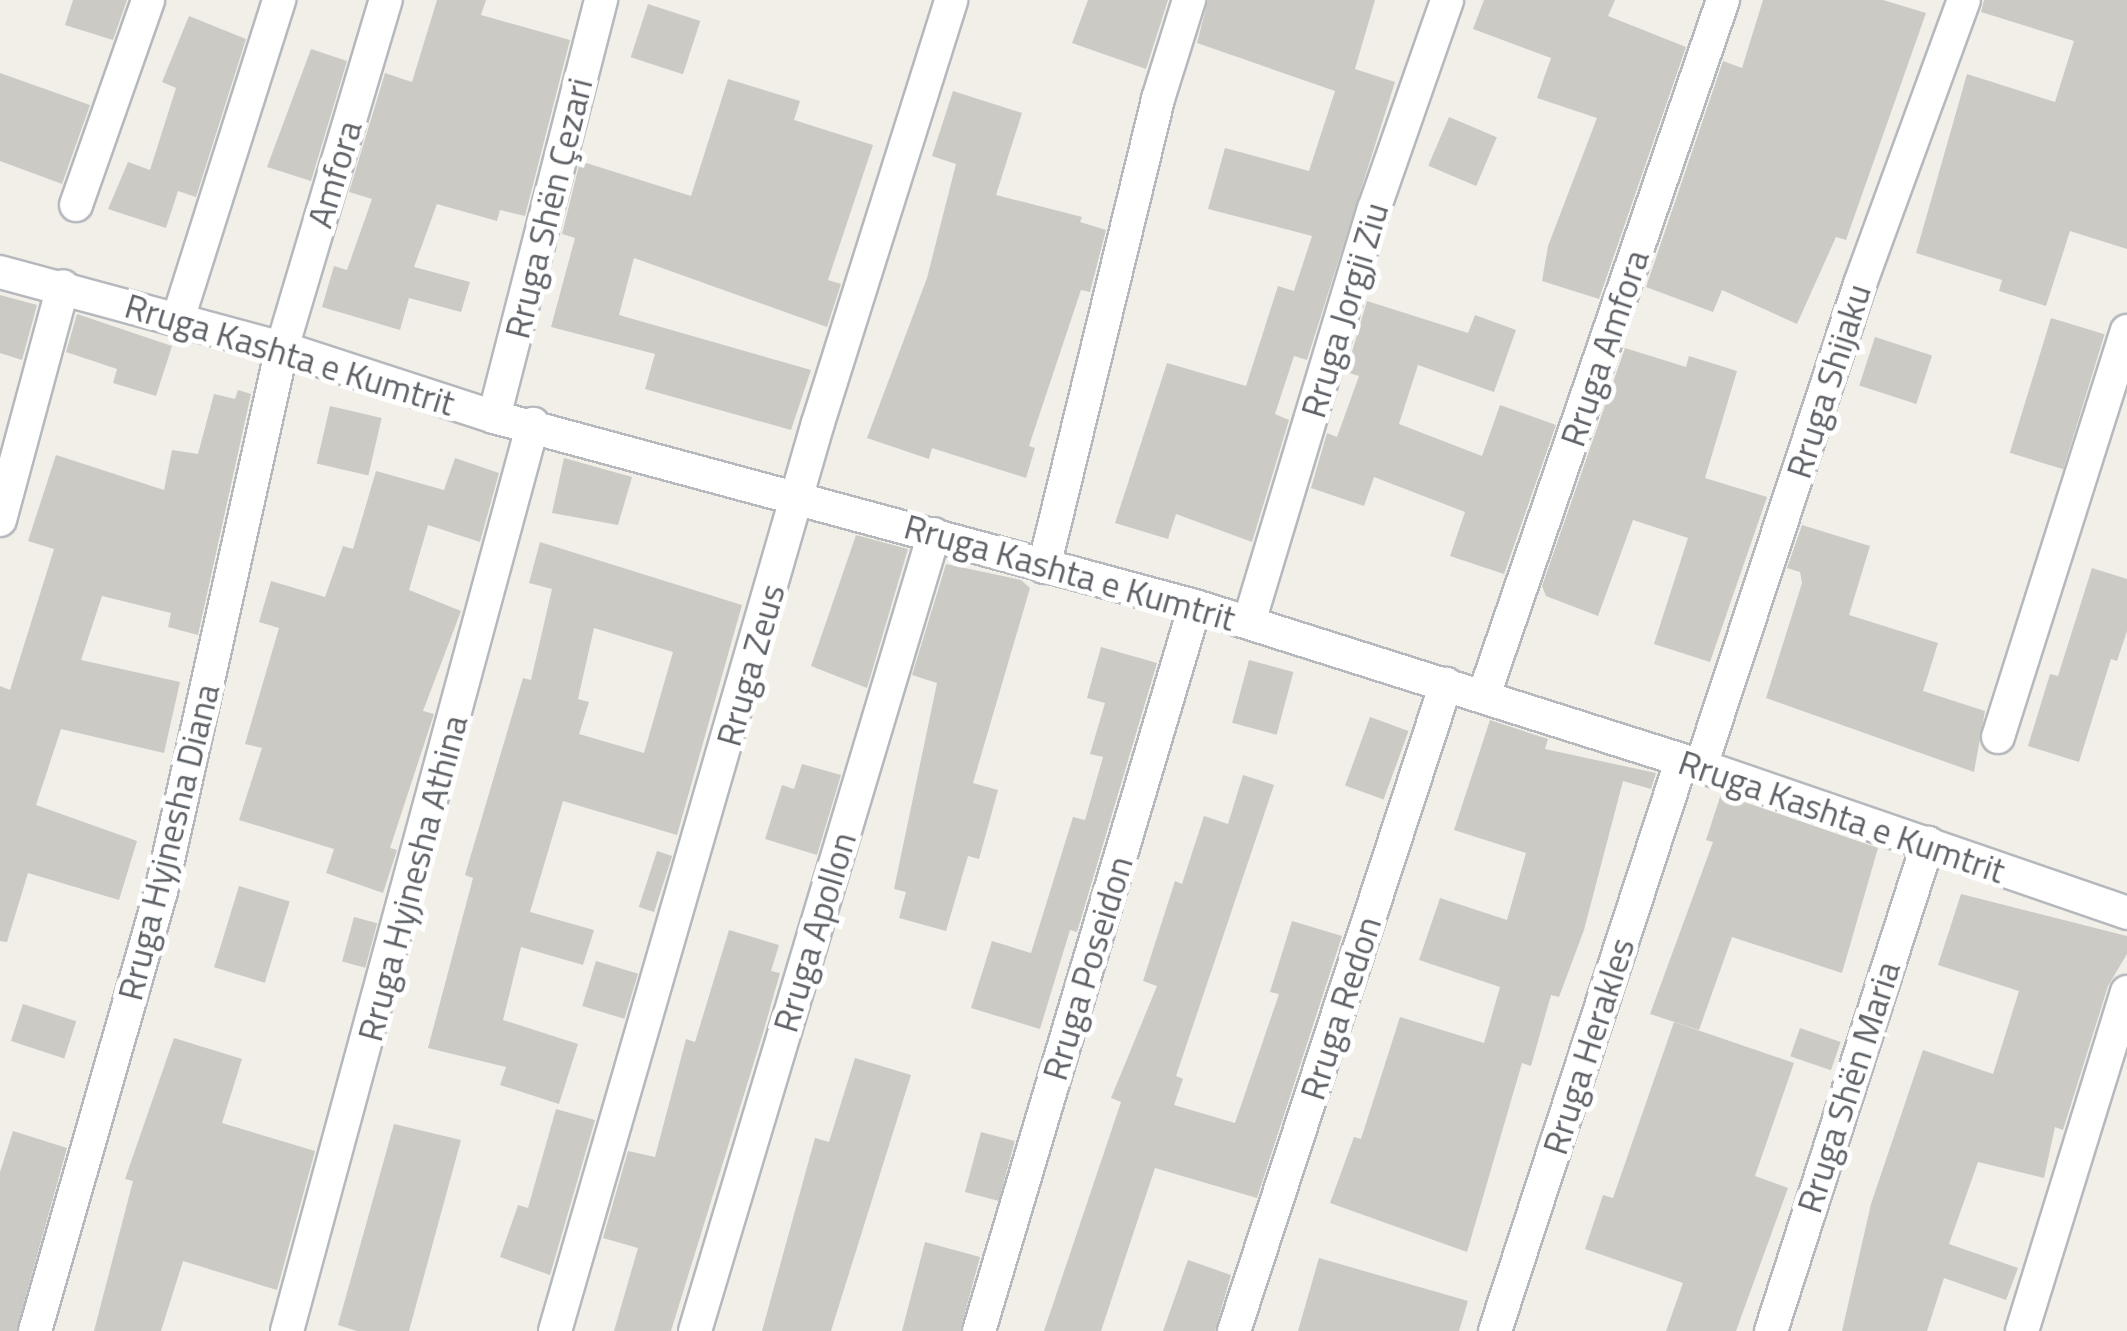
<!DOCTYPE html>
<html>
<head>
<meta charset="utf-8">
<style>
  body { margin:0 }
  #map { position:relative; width:2127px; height:1331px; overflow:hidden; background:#f1efe8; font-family:"Titillium Web",sans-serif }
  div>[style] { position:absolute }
  .building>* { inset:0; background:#cccac5; transform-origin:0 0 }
  .roads { filter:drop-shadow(2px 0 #b5b8bc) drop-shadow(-2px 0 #b5b8bc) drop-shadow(0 2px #b5b8bc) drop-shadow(0 -2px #b5b8bc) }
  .minor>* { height:32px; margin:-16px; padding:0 16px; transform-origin:16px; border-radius:16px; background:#fff }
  span { translate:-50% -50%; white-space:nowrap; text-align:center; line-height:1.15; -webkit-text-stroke:10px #fff; paint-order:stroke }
  .street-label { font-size:35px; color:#5f6368 }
</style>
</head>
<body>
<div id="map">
  <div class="building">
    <div style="clip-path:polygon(73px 0,127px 0,113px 40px,65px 25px)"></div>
    <div style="clip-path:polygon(437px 0,486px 0,481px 15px,570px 40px,525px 216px,500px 210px,497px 221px,437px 204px,414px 267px,470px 282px,461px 312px,409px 298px,400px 330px,322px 307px,334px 266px,347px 270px,372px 199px,349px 192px,385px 73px,412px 82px)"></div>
    <div style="clip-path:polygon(1088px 0,1168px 0,1146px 69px,1072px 43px)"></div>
    <div style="clip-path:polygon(1208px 0,1375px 0,1355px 69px,1395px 82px,1307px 360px,1294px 356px,1275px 414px,1289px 420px,1252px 542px,1176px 514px,1168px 539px,1115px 523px,1167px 363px,1246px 386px,1278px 286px,1294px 291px,1312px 236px,1208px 209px,1225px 148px,1309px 171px,1335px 91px,1197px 43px)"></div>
    <div style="clip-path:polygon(1484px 0,1615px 0,1608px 16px,1686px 47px,1599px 299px,1542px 281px,1548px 246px,1597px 118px,1537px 98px,1551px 58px,1473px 29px)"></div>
    <div style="clip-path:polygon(1763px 0,1883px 0,1926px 13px,1846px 240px,1836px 237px,1797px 324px,1722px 290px,1713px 312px,1646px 287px,1723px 61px,1742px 68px)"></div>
    <div style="clip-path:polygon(1984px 0,2127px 0,2127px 249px,2070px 231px,2046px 306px,1999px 291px,2002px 280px,1916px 253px,1967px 74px,2055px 102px,2074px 41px,1981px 12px)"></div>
    <div style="left:648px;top:4px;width:55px;height:56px;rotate:18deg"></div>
    <div style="clip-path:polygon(189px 16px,246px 39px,196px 197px,178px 191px,166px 228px,108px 209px,128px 162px,150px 170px,176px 88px,162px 82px)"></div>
    <div style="clip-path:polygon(311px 49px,347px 61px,311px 181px,267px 167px)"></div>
    <div style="clip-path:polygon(0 73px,90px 105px,62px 184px,0 161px)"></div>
    <div style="clip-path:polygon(728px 79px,800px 101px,794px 120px,873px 145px,828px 280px,841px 284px,827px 327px,634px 258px,619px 315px,811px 370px,791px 430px,645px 389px,655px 354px,551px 327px,575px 238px,562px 234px,580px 161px,691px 196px)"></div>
    <div style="clip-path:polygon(953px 91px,1022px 113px,996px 195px,1082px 217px,1080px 222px,1106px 230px,1090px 292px,1081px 290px,1029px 446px,1035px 448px,1026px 478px,932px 448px,929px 459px,867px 438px,927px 278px,956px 164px,932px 156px)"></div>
    <div style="left:1449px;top:117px;width:52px;height:53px;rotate:23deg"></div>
    <div style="clip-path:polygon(0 295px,37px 305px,22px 360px,0 353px)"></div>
    <div style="clip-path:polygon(1367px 301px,1468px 333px,1475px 315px,1516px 330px,1494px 392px,1418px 365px,1399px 424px,1482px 456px,1500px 405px,1556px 425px,1504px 574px,1450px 556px,1465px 512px,1374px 477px,1364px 506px,1311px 488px,1327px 433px,1337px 437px,1359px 376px,1346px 372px)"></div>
    <div style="clip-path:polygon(77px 314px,172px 346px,156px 396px,113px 383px,117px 369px,66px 352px)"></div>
    <div style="left:2051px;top:318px;width:56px;height:141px;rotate:17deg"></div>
    <div style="left:1875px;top:337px;width:60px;height:51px;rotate:18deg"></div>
    <div style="clip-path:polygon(1625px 348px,1686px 367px,1689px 356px,1737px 371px,1705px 478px,1767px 497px,1710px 662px,1654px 644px,1688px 538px,1633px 520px,1598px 616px,1546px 596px,1542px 586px)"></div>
    <div style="clip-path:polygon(238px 390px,251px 394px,198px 635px,168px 627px,171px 613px,102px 596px,81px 660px,180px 682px,164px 753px,61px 729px,36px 805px,137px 841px,119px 900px,28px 873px,7px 942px,0 941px,0 686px,10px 690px,54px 549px,28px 541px,56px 455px,164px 490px,172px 450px,198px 454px,214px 394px,235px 399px)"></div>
    <div style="left:330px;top:406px;width:53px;height:59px;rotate:13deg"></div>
    <div style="clip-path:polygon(455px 458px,499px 473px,480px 542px,428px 525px,409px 590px,461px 611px,423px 711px,434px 714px,390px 848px,397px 850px,383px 893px,326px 873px,334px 849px,239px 820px,262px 748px,245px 744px,279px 628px,259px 622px,271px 581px,325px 597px,343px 546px,353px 549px,376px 471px,444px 490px)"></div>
    <div style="clip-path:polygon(564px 458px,632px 477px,618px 525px,552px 513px)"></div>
    <div style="clip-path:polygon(1802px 525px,1870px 546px,1849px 615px,1938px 643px,1923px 691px,1985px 711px,1974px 772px,1766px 698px,1802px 583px,1800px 572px,1787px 568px)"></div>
    <div style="clip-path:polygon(856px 535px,908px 549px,867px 688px,811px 666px)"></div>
    <div style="clip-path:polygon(evenodd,540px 542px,742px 605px,677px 835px,563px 801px,530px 912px,594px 930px,583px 965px,521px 947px,503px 1020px,578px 1044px,559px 1104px,500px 1085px,506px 1067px,428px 1048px,473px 878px,465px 875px,523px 678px,531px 680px,552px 589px,529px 583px,540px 542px,594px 628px,673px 652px,644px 753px,579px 734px,589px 702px,578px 699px,594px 628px)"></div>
    <div style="clip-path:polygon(946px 564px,1021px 580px,1030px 588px,973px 783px,998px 790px,979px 859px,968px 856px,946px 931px,899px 918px,906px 892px,894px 889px,937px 683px,912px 675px)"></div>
    <div style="clip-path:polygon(2092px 568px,2127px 579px,2127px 631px,2117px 661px,2111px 659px,2079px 762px,2028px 746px,2050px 674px,2058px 676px)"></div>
    <div style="clip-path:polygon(1101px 647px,1157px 663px,1077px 932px,1070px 930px,1040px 1029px,971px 1008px,992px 941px,1031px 953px,1073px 817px,1085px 820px,1103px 757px,1090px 754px,1105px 703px,1087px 698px)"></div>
    <div style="left:1249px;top:660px;width:46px;height:65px;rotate:15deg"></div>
    <div style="left:1370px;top:717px;width:41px;height:73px;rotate:20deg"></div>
    <div style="clip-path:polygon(1490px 720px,1548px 739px,1545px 749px,1656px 773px,1651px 789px,1623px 781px,1584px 930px,1559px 997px,1551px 995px,1531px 1066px,1522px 1063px,1467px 1252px,1330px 1203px,1354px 1137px,1361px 1139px,1400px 1017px,1484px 1043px,1500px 987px,1419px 960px,1440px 898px,1507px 920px,1526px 853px,1454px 830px)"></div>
    <div style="clip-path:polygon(802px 764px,841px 775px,817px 855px,765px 839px,782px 785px,794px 789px)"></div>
    <div style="clip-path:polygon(1243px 775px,1274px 785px,1176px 1076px,1183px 1079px,1174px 1105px,1235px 1123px,1279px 994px,1270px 992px,1292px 921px,1342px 936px,1257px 1198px,1155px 1168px,1101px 1331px,1044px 1331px,1121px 1102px,1111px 1098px,1157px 986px,1143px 981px,1175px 881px,1182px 884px,1204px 816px,1228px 824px)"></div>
    <div style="clip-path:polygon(1721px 794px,1878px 848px,1842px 973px,1732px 937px,1699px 1030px,1650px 1014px,1713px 842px,1706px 840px)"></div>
    <div style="left:657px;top:851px;width:16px;height:59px;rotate:18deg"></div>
    <div style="left:239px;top:886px;width:53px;height:85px;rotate:17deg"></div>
    <div style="clip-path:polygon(1961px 894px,2127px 936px,2127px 954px,2108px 986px,2063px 1130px,2055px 1127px,2044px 1178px,1978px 1162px,1949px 1244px,2018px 1268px,2006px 1300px,1944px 1278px,1927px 1331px,1842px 1331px,1871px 1204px,1923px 1050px,1993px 1074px,2019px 991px,1938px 965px)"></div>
    <div style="left:354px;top:917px;width:24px;height:46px;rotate:15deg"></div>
    <div style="clip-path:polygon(729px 930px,779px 945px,771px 971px,780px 973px,763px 1033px,671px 1331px,614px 1331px,638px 1248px,603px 1238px,628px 1151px,655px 1157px,686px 1039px,695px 1042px)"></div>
    <div style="left:596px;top:961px;width:44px;height:47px;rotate:17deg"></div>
    <div style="left:23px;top:1004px;width:56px;height:39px;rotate:18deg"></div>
    <div style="clip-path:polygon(1674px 1022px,1794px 1063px,1755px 1176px,1788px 1188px,1736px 1331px,1666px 1331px,1683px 1283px,1585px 1249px,1603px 1195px,1613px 1198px)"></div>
    <div style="left:1800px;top:1028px;width:43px;height:30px;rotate:19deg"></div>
    <div style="clip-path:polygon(174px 1038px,242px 1059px,222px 1123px,315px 1151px,277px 1290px,183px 1261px,161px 1331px,94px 1331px,133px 1181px,125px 1179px)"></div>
    <div style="clip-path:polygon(855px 1058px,911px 1075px,831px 1331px,762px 1331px,815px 1138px,829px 1142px)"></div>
    <div style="clip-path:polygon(556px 1109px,595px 1120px,550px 1275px,500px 1257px,518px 1205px,528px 1208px)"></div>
    <div style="clip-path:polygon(394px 1124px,461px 1140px,409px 1331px,357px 1331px,338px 1325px)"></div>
    <div style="clip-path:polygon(13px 1131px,67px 1148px,16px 1331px,0 1331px,0 1172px)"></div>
    <div style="left:981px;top:1132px;width:35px;height:62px;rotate:15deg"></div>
    <div style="clip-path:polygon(925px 1242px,980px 1257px,960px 1331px,902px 1331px)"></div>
    <div style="clip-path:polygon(1319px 1258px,1468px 1301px,1459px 1331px,1298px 1331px)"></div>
    <div style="clip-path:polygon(1188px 1260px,1231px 1275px,1215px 1331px,1163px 1331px)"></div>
  </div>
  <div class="roads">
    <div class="minor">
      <div style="left:76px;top:205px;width:217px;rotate:-70.6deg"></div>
      <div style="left:0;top:272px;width:292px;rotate:15.1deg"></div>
      <div style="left:282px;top:348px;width:223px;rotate:18deg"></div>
      <div style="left:494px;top:417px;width:726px;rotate:15.09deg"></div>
      <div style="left:1195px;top:606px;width:531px;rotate:17.55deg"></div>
      <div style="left:1701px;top:766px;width:451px;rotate:19deg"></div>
      <div style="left:178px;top:319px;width:335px;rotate:-72.4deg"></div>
      <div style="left:494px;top:417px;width:431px;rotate:-75.6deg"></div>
      <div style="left:0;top:520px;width:242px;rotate:-74.9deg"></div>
      <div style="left:1044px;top:567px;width:482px;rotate:-76.3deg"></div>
      <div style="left:1158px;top:99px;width:104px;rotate:-72.6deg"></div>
      <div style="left:1249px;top:622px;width:432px;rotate:-73.2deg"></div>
      <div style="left:1374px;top:209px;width:221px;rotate:-70.7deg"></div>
      <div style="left:1484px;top:695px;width:735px;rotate:-71.02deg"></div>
      <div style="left:1998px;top:737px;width:426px;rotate:-72.4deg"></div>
      <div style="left:1701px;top:766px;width:508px;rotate:-71.74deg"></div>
      <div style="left:1860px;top:284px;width:302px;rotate:-69.9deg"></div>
      <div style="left:35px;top:1331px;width:457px;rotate:-74deg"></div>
      <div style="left:161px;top:892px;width:557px;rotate:-77.46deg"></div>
      <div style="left:282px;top:348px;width:363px;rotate:-73.4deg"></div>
      <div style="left:287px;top:1331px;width:940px;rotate:-74.83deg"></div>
      <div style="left:555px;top:1331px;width:945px;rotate:-73.85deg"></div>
      <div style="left:818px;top:423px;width:443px;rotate:-72.5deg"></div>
      <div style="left:695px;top:1331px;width:832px;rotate:-73.31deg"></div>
      <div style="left:979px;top:1331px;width:756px;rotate:-73.41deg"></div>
      <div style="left:1234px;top:1331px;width:681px;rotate:-71.86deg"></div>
      <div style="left:1495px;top:1331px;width:599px;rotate:-71.9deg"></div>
      <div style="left:1771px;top:1331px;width:513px;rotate:-72.17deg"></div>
      <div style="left:2022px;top:1331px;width:355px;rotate:-72.8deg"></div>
    </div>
  </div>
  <div class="street-label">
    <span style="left:334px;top:174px;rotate:-73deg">Amfora</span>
    <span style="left:548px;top:208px;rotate:-76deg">Rruga Shën Çezari</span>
    <span style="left:1344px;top:310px;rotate:-73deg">Rruga Jorgji Ziu</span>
    <span style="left:1604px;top:348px;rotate:-71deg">Rruga Amfora</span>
    <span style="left:290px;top:354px;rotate:17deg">Rruga Kashta e Kumtrit</span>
    <span style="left:1828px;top:381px;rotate:-72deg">Rruga Shijaku</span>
    <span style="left:1070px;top:572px;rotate:16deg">Rruga Kashta e Kumtrit</span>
    <span style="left:750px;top:665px;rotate:-74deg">Rruga Zeus</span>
    <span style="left:1842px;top:816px;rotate:19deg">Rruga Kashta e Kumtrit</span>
    <span style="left:168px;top:842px;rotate:-76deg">Rruga Hyjnesha Diana</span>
    <span style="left:412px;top:878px;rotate:-75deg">Rruga Hyjnesha Athina</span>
    <span style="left:814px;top:932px;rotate:-73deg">Rruga Apollon</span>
    <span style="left:1087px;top:968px;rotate:-73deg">Rruga Poseidon</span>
    <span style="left:1340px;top:1008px;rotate:-72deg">Rruga Redon</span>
    <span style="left:1588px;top:1046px;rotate:-72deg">Rruga Herakles</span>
    <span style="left:1848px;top:1087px;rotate:-72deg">Rruga Shën Maria</span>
  </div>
</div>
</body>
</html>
